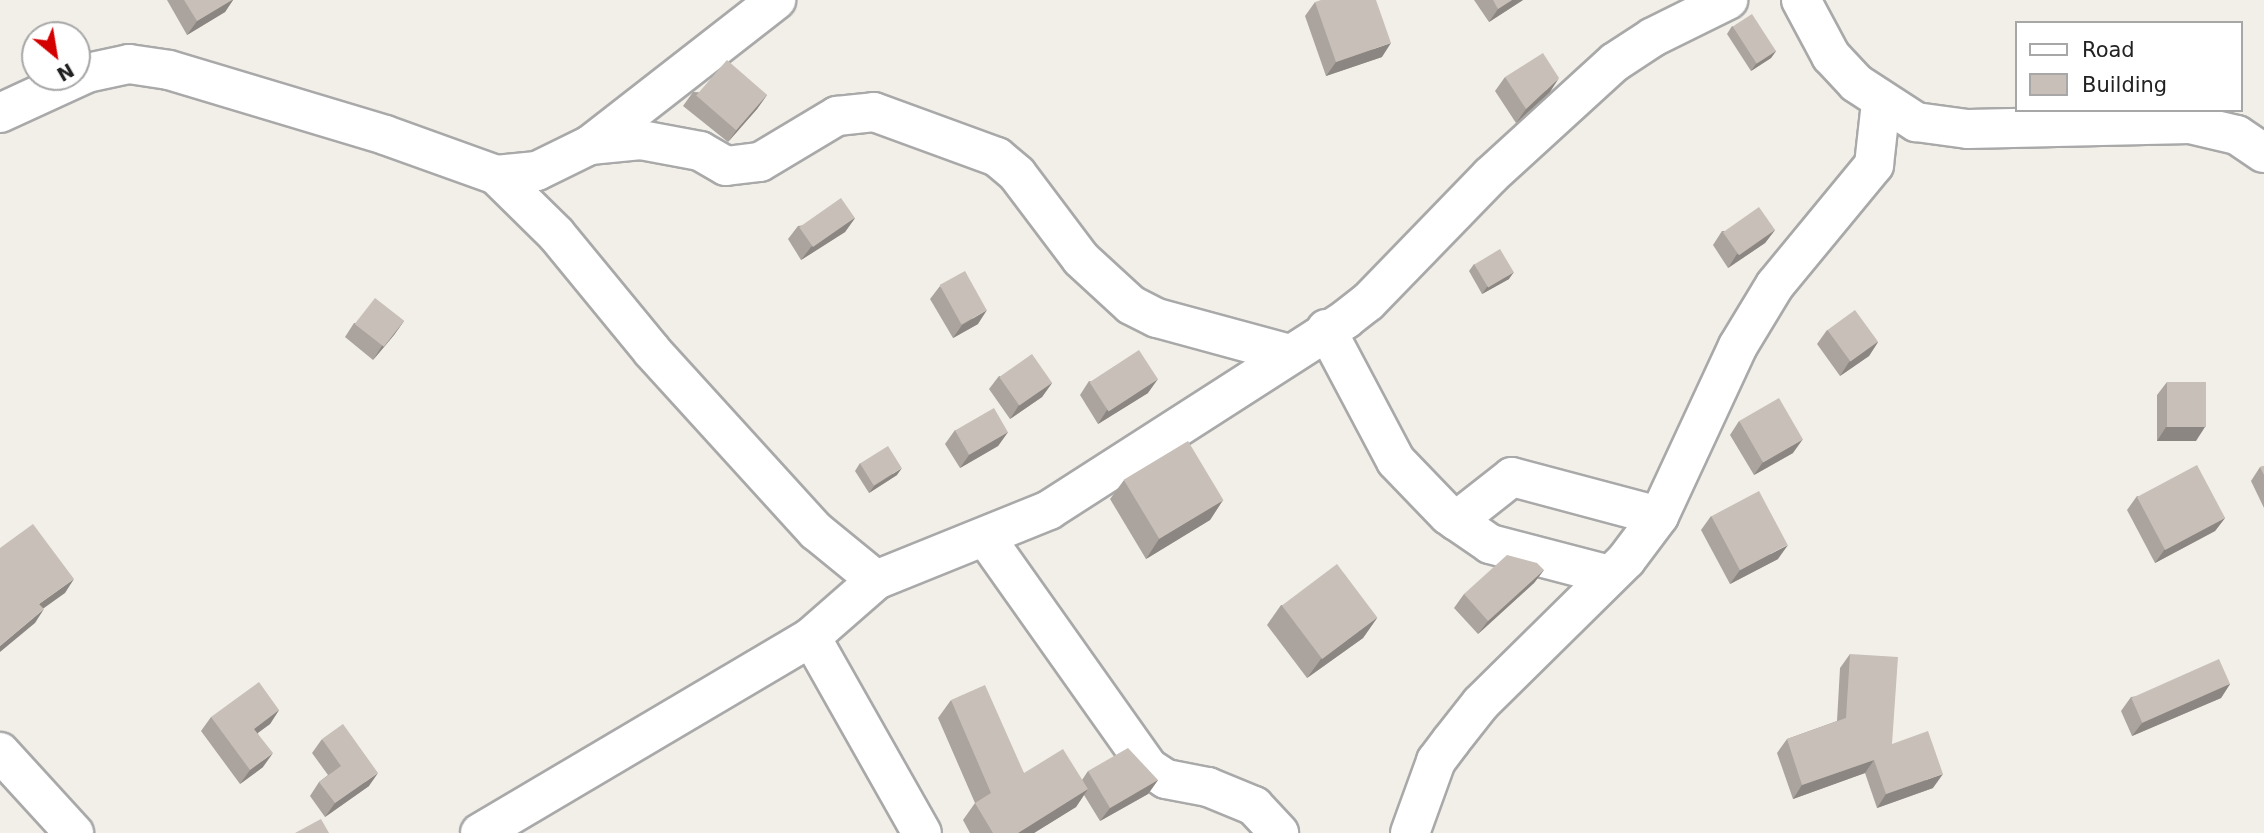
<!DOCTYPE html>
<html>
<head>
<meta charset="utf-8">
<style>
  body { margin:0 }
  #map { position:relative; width:2264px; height:833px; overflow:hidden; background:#f2efe9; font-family:"DejaVu Sans",sans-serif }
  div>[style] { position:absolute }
  .roads { filter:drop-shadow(2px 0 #a9a9a9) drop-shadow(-2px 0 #a9a9a9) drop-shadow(0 2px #a9a9a9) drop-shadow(0 -2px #a9a9a9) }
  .minor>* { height:38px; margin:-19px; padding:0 19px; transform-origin:19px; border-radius:19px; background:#fff }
  .wall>* { inset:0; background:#aba49e }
  .shaded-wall>* { inset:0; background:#8b8681 }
  .building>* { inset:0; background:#c7bfb8; transform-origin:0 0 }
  span { translate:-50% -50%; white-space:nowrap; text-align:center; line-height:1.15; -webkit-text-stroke:6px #fff; paint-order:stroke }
  .legend { position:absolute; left:2015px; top:21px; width:228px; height:91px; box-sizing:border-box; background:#fff; border:2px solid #a7a7a7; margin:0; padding:9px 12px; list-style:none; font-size:21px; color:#222 }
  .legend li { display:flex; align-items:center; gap:14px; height:35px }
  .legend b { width:35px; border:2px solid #a7a7a7 }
  .north { position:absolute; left:21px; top:21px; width:70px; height:70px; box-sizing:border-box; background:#fff; border:2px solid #a7a7a7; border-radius:50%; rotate:150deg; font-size:19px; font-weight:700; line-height:28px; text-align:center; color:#222 }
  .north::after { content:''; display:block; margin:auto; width:24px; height:32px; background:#d40000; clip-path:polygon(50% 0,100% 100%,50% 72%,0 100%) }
</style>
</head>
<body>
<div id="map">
  <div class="roads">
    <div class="minor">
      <div style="left:1801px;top:0;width:64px;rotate:61.8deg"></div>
      <div style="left:1831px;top:56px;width:37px;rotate:47deg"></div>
      <div style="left:1856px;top:83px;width:72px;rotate:33deg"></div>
      <div style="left:1916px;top:122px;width:52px;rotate:7.7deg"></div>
      <div style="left:1968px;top:129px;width:222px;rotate:-1.3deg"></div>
      <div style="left:2190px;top:124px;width:48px;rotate:13.2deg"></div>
      <div style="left:2237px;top:135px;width:32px;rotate:34deg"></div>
      <div style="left:0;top:113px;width:96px;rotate:-24.7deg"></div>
      <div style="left:87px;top:73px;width:43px;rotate:-12.1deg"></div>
      <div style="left:129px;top:64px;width:40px;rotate:8.5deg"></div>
      <div style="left:169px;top:70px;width:226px;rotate:16.7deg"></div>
      <div style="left:385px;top:135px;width:118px;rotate:19.8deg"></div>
      <div style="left:496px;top:175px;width:84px;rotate:44.5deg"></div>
      <div style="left:556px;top:234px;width:151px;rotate:50.6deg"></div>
      <div style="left:652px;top:351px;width:244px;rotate:47.7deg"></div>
      <div style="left:816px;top:531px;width:77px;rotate:39.2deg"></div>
      <div style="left:590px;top:145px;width:51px;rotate:-5.6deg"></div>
      <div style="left:641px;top:140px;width:60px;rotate:10.6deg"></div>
      <div style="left:700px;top:151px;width:30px;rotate:30deg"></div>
      <div style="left:726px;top:166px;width:34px;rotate:-7deg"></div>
      <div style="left:760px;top:162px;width:90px;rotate:-30.9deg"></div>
      <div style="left:837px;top:116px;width:37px;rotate:-6deg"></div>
      <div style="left:874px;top:112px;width:131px;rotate:20.1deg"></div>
      <div style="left:997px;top:157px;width:26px;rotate:40deg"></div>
      <div style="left:1017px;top:174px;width:106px;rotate:53deg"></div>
      <div style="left:1081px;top:259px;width:68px;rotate:42.6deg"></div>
      <div style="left:1131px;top:305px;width:29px;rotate:27deg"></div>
      <div style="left:1157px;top:318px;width:134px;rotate:15.2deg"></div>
      <div style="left:496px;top:175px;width:41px;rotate:-5.6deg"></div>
      <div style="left:537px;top:171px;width:59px;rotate:-26.1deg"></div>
      <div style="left:590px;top:145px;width:236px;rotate:-37.9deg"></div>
      <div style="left:1326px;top:329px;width:149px;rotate:62.1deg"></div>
      <div style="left:1396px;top:461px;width:75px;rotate:46.1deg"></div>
      <div style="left:1448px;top:515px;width:51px;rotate:34.6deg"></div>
      <div style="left:1490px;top:544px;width:123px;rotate:14.6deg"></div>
      <div style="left:1456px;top:521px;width:71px;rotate:-38.2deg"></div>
      <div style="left:1512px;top:477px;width:152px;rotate:14.9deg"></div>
      <div style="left:986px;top:538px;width:282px;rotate:54.7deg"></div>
      <div style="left:1149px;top:768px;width:20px;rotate:33deg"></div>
      <div style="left:1166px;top:779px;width:43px;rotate:10.8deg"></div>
      <div style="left:1208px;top:787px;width:50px;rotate:22.4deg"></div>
      <div style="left:1254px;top:806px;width:37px;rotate:47deg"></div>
      <div style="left:811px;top:637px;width:225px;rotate:60.5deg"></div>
      <div style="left:0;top:752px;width:110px;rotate:47.6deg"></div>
      <div style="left:480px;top:833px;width:385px;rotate:-30.6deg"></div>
      <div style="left:811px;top:637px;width:86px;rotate:-41.2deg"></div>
      <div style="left:876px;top:580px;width:187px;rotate:-22deg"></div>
      <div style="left:1049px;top:510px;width:353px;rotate:-32.7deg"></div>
      <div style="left:1346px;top:319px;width:28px;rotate:-38deg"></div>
      <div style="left:1368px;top:302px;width:175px;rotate:-45.9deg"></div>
      <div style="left:1490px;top:176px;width:169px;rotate:-42.4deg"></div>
      <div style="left:1615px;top:62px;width:45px;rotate:-33.3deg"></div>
      <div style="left:1653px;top:37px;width:84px;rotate:-26.3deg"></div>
      <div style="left:1410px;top:833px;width:77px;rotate:-70.1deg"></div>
      <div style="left:1436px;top:761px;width:25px;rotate:-53deg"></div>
      <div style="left:1451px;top:741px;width:48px;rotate:-51.7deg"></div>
      <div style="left:1481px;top:703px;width:204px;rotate:-44.6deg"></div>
      <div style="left:1626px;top:560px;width:55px;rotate:-53.1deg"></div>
      <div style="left:1659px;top:516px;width:187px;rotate:-65.1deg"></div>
      <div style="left:1738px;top:346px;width:71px;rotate:-58.8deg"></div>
      <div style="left:1775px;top:285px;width:156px;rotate:-50.5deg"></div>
      <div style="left:1874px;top:165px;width:62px;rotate:-83.6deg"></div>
    </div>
  </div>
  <div class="wall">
    <div style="clip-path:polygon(167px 0,233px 0,225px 12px,187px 35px)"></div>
    <div style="clip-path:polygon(1474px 0,1523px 0,1489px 22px)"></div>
    <div style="clip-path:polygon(1315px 2px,1382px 57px,1326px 76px,1305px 16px)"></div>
    <div style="clip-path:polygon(1732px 26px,1776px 51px,1771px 58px,1751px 71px,1727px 34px)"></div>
    <div style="clip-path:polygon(1505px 77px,1550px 92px,1516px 123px,1495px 91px)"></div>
    <div style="clip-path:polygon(693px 92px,767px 95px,757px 109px,728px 142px,683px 106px)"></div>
    <div style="clip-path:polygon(855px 218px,845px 232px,801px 260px,788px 239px,798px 226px)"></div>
    <div style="clip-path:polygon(1775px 230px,1765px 243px,1728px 268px,1713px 245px,1722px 231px)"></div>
    <div style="clip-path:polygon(1474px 264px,1509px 279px,1482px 294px,1469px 271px)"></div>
    <div style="clip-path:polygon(940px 286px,978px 324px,953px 338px,930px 299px)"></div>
    <div style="clip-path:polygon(404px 321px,394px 335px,373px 360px,345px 337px,354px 323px)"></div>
    <div style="clip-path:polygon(1827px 330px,1878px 342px,1869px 356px,1840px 376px,1817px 344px)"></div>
    <div style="clip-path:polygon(999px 376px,1052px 383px,1042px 397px,1010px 419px,989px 389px)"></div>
    <div style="clip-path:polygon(1089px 381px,1148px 393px,1098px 424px,1080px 395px)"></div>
    <div style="clip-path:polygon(2167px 382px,2196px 441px,2157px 441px,2157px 395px)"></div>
    <div style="clip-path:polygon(1739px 421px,1793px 453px,1754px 475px,1730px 435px)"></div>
    <div style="clip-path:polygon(955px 430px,1008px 432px,998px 446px,960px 468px,945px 444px)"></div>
    <div style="clip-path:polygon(860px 463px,897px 475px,869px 493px,855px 471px)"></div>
    <div style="clip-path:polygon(2264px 466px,2264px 508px,2251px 481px,2260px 467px)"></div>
    <div style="clip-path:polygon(1124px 480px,1223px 500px,1210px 520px,1146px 559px,1110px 499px)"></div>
    <div style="clip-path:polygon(2137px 496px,2225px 518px,2215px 531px,2155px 563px,2127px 510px)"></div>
    <div style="clip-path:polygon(1711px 516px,1778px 559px,1730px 584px,1701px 530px)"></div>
    <div style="clip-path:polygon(1544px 570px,1534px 583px,1478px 634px,1454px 608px,1464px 594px)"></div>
    <div style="clip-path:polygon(1281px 605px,1377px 618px,1363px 638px,1307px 678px,1267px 625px)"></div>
    <div style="clip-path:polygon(1850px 654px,1892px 744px,1933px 788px,1877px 808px,1865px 773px,1793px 799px,1777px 753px,1787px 739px,1837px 721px,1840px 668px)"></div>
    <div style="clip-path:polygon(2230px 684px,2221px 698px,2132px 736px,2121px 711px,2131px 697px)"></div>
    <div style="clip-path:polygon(951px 700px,1024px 773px,1082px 780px,1088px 771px,1158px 780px,1148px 794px,1100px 821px,1084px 795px,1076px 807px,1034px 833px,970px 833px,963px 820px,975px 803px,938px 718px)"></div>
    <div style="clip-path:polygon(279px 710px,270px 724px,258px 733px,263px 767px,240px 784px,201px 731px,211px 717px)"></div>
    <div style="clip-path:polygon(322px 739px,369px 786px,325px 817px,310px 796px,319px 782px,328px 775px,312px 753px)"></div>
  </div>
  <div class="shaded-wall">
    <div style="clip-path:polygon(232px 0,233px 0,225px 12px,187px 35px,197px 21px)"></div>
    <div style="clip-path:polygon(1512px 0,1523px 0,1489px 22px,1498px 9px)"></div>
    <div style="clip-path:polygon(1391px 43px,1382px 57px,1326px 76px,1336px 62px)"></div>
    <div style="clip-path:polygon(1776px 51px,1771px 58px,1751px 71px,1756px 64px)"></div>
    <div style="clip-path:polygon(1559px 78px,1550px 92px,1516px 123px,1526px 109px)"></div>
    <div style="clip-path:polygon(767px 95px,757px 109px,728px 142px,738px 128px)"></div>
    <div style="clip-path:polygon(855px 218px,845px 232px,801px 260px,811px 247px)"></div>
    <div style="clip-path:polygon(1775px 230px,1765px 243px,1728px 268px,1737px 254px)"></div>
    <div style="clip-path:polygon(1514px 272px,1509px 279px,1482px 294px,1487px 287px)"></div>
    <div style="clip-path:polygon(987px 310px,978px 324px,953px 338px,962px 325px)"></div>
    <div style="clip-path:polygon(404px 321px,394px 335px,373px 360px,382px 346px)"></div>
    <div style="clip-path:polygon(1878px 342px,1869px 356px,1840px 376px,1849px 362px)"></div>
    <div style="clip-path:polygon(1158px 379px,1148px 393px,1098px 424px,1107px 410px)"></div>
    <div style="clip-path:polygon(1052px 383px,1042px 397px,1010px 419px,1019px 405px)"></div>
    <div style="clip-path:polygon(2166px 427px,2205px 427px,2196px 441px,2157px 441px)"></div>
    <div style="clip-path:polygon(1008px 432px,998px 446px,960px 468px,969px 455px)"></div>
    <div style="clip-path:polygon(1803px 439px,1793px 453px,1754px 475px,1763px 462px)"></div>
    <div style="clip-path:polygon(902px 468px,897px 475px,869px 493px,874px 486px)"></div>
    <div style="clip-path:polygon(1223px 500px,1210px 520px,1146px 559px,1159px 539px)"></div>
    <div style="clip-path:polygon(2225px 518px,2215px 531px,2155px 563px,2165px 549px)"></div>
    <div style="clip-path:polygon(1788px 545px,1778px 559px,1730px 584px,1740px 570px)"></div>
    <div style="clip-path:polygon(1544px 570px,1534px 583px,1478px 634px,1488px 621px)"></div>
    <div style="clip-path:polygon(74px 579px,65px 593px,30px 618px,39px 604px)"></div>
    <div style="clip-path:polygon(44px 609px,35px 623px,0 652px,0 646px)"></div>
    <div style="clip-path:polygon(1377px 618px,1363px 638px,1307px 678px,1321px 659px)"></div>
    <div style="clip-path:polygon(2230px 684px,2221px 698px,2132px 736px,2142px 723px)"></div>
    <div style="clip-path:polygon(279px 710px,270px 724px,245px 742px,254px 729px)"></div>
    <div style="clip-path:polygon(273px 753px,263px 767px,240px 784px,250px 770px)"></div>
    <div style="clip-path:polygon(1874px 760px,1865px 773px,1793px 799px,1802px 785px)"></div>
    <div style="clip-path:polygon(378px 773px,369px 786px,325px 817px,335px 803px)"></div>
    <div style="clip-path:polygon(1943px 774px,1933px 788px,1877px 808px,1886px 794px)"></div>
    <div style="clip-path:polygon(1158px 780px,1148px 794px,1100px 821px,1110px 808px)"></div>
    <div style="clip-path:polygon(1088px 789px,1076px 807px,1034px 833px,1018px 833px)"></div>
  </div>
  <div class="building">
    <div style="clip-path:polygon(184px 0,232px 0,197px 21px)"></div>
    <div style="clip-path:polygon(1321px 0,1376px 0,1391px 43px,1336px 62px,1315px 2px)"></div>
    <div style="clip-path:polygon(1493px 0,1512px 0,1498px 9px)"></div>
    <div style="left:1752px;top:14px;width:44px;height:23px;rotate:57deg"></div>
    <div style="clip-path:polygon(1543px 53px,1559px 78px,1526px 109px,1505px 77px)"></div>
    <div style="left:727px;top:60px;width:53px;height:47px;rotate:41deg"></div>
    <div style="left:841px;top:198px;width:24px;height:51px;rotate:55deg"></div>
    <div style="left:1759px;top:207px;width:28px;height:44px;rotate:55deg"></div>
    <div style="left:1500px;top:249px;width:27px;height:30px;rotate:59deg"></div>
    <div style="left:965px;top:271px;width:45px;height:29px;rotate:61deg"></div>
    <div style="left:375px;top:298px;width:37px;height:33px;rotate:38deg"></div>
    <div style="left:1855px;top:310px;width:39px;height:34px;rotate:54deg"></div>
    <div style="left:1139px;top:350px;width:35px;height:59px;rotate:57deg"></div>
    <div style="left:1032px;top:354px;width:35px;height:40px;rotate:55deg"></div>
    <div style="left:2167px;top:382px;width:39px;height:45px"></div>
    <div style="left:1779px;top:398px;width:48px;height:46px;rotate:60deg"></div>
    <div style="left:994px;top:408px;width:28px;height:45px;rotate:60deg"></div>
    <div style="left:1188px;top:441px;width:69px;height:75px;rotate:59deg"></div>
    <div style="left:888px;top:446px;width:26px;height:33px;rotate:58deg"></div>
    <div style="left:2197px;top:465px;width:60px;height:68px;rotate:62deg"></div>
    <div style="clip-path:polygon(2264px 466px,2264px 475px,2260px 467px)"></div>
    <div style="left:1759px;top:491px;width:61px;height:54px;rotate:62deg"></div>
    <div style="clip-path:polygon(33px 524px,74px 579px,39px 604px,44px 609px,0 646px,0 548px)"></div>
    <div style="clip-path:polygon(1507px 555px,1537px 563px,1544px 570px,1488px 621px,1464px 594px)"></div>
    <div style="left:1337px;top:564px;width:67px;height:69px;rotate:53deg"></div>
    <div style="clip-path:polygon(1850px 654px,1898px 657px,1892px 744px,1928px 731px,1943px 774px,1886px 794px,1874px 760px,1802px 785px,1787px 739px,1846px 718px)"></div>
    <div style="left:2219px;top:659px;width:27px;height:96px;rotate:66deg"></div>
    <div style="clip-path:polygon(259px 682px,279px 710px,254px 729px,273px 753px,250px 770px,211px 717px)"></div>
    <div style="clip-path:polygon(985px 685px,1024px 773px,1063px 749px,1088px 789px,1018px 833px,993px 833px,975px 803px,991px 793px,951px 700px)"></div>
    <div style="clip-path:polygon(343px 724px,378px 773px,335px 803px,319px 782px,341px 766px,322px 739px)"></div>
    <div style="clip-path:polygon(1128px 748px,1158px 780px,1110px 808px,1088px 771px)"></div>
    <div style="clip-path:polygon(321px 819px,329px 833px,295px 833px)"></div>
  </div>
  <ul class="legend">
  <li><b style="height:9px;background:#fff"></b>Road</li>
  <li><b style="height:19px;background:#c7bfb8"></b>Building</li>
  </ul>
  <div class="north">N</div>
</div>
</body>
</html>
